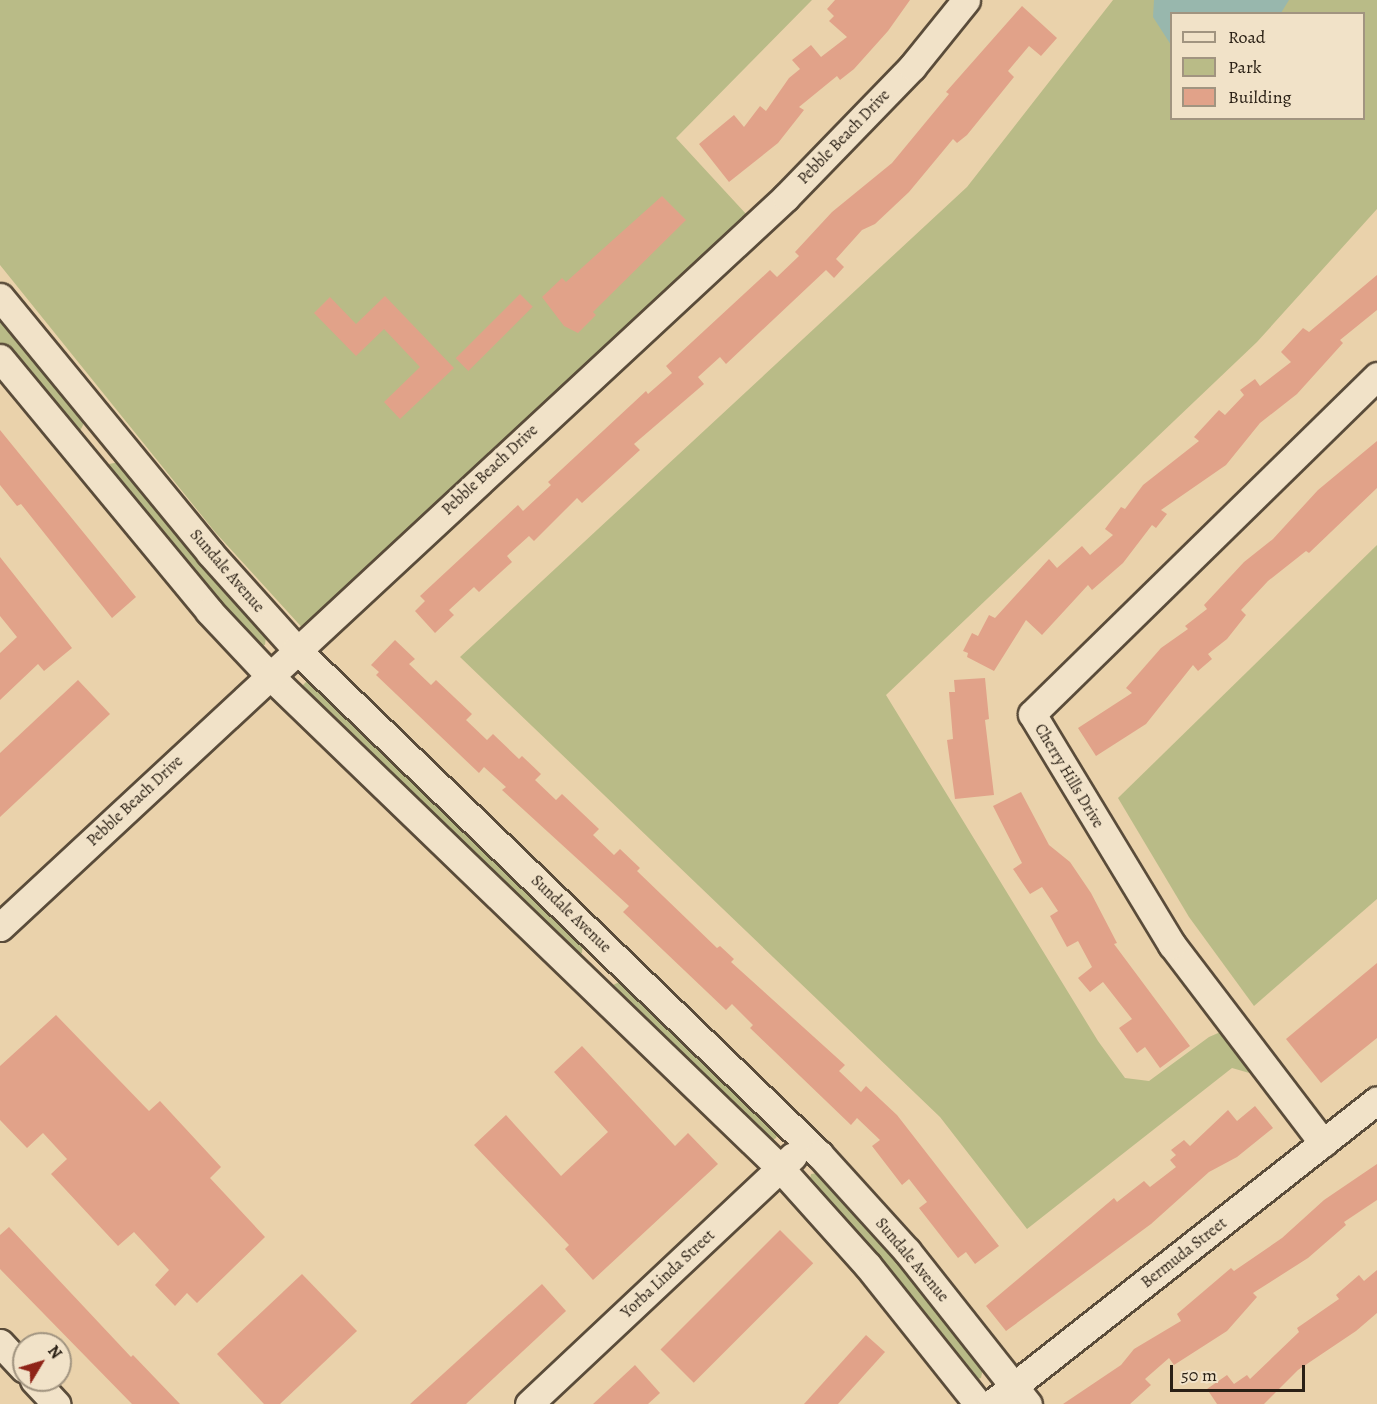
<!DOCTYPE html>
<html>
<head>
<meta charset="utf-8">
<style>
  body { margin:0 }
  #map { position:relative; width:1377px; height:1404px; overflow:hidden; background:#ead2ab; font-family:Alegreya,serif }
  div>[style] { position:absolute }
  .green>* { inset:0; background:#b9bb87 }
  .water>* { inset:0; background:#98b7ad }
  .building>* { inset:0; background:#e1a289; transform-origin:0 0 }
  .roads { filter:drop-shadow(2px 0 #5a4c3a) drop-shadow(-2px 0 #5a4c3a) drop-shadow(0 2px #5a4c3a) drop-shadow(0 -2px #5a4c3a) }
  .minor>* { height:27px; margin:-13.5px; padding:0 13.5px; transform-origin:13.5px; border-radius:13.5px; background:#f1e2c8 }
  span { translate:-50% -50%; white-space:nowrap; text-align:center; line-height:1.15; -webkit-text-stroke:6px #f1e2c8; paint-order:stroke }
  .street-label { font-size:16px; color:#2a2015 }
  .legend { position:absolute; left:1170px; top:12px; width:195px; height:108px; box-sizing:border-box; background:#f1e2c8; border:2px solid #a19480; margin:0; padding:8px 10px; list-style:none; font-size:18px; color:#2a2015 }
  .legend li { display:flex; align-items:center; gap:12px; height:30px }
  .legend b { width:30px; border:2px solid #a19480 }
  .north { position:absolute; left:12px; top:1332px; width:60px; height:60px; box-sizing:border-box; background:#f1e2c8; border:2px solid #a19480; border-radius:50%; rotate:52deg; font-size:16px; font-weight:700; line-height:24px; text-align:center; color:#2a2015 }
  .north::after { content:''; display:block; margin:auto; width:21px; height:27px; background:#8f2418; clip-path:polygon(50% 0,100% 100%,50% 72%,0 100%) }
  .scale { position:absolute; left:1170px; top:1365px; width:135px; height:27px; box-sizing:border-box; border:3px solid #2a2015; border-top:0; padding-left:8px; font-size:18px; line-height:21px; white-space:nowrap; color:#2a2015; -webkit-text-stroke:4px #f1e2c8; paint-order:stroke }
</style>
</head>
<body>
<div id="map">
  <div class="green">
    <div style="clip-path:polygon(0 0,812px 0,676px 138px,747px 215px,307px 633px,215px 532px,0 265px)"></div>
    <div style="clip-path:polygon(evenodd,1113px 0,1377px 0,1377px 209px,1257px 342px,886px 695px,1098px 1041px,1125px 1078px,1149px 1081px,1209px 1037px,1232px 1027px,1274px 1080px,1232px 1068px,1027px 1229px,940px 1117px,460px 657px,967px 187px,1113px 0,1172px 14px,1364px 14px,1364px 118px,1172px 118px,1172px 14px)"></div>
    <div style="clip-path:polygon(0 318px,85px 421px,79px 433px,72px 432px,0 344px)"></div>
    <div style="clip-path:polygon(119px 462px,266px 636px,265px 645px,254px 647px,107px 470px,109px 464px)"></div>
    <div style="clip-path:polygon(1377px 545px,1377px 899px,1254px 1006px,1189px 917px,1118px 798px)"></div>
    <div style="clip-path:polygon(307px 681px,583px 942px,582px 953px,577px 954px,299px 689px)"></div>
    <div style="clip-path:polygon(624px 980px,778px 1133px,776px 1138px,771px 1141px,613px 991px,613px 985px)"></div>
    <div style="clip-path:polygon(818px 1173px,876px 1235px,983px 1368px,981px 1378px,975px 1380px,809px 1184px,811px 1174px)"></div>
  </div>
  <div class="water">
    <div style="clip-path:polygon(1154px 0,1289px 0,1281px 13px,1172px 14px,1171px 45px,1153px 17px)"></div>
  </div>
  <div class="building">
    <div style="clip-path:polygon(835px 0,910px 0,888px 31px,854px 69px,840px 80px,837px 76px,799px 107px,804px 110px,778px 143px,729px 182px,699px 144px,734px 115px,744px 127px,760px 106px,766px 111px,789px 78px,800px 69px,792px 60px,811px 45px,821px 57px,847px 37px,829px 21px,834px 16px,827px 9px)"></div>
    <div style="clip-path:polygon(1022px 6px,1057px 38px,1041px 56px,1029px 46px,1008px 71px,1014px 77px,967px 135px,957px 143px,953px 139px,909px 192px,875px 224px,862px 230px,836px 259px,844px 267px,834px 278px,826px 270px,726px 364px,720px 357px,698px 377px,704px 384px,634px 444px,640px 450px,582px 503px,577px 498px,534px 541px,529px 536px,507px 556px,512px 562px,479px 592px,474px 587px,449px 610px,454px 615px,435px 633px,415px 611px,425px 601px,420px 596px,518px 505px,523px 511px,551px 485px,548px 482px,646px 391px,648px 394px,672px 373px,666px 366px,770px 270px,777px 277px,799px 256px,795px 252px,832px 212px,892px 163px,949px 94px,946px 92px)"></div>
    <div style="clip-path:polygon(662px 196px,686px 220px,593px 312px,596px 315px,578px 333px,564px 326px,542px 297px,562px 278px,566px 282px)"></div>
    <div style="clip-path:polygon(1377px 275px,1377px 310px,1340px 340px,1343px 343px,1297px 394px,1260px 423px,1226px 465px,1161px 510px,1167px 514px,1156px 528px,1152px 525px,1123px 563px,1092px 590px,1088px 585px,1042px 635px,1026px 620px,994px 671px,967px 657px,968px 653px,963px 651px,972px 633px,978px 636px,989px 615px,995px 618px,1049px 559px,1057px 568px,1082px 546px,1090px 555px,1113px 535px,1105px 529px,1121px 507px,1125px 509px,1143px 485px,1199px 441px,1194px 437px,1219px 410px,1225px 415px,1244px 395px,1240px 390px,1255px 379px,1260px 386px,1291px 362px,1281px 352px,1303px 328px,1309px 332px)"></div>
    <div style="left:520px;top:294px;width:18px;height:91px;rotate:45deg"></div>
    <div style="clip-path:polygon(385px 296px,454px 368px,400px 419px,384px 402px,420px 367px,384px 329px,356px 356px,314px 313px,330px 297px,356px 324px)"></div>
    <div style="clip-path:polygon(0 430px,136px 597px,112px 618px,21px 504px,17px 506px,0 485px)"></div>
    <div style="clip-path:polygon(1377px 441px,1377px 488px,1309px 553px,1306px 551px,1268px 581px,1241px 610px,1246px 615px,1227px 639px,1208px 654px,1212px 659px,1198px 671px,1193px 665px,1146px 724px,1096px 756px,1078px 728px,1132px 693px,1126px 688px,1161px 648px,1188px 629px,1185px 626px,1207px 609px,1204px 605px,1244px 562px,1273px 539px,1318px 490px)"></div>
    <div style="clip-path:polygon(0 557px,72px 648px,44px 671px,38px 664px,0 700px,0 653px,17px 637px,0 616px)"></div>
    <div style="clip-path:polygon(395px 640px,415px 659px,409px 664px,431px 685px,436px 680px,472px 714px,466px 720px,487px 740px,493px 734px,519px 759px,522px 756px,541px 774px,535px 780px,556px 800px,562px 794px,599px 829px,593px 835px,614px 855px,620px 849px,640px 868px,637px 871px,717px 948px,720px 946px,734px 959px,731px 962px,845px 1065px,839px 1071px,861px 1092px,866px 1086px,897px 1115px,999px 1246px,975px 1264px,966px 1252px,958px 1258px,919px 1208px,927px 1202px,909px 1179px,902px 1185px,872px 1146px,880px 1140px,857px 1118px,851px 1125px,750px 1028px,753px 1025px,732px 1004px,726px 1010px,623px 912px,629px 906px,502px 790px,506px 787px,484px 767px,479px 773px,376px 675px,379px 672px,371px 665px)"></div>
    <div style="clip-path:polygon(985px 678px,989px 719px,985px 720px,994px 795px,955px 799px,947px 740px,953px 739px,949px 692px,955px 692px,954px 680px)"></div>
    <div style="clip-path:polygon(78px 680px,110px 714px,0 817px,0 753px)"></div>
    <div style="clip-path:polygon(1021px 792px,1049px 845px,1070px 862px,1091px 893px,1117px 943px,1114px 944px,1190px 1046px,1160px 1068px,1145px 1047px,1137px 1053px,1119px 1028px,1132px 1019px,1103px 982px,1090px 992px,1078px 978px,1092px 967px,1078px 941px,1067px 947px,1050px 916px,1058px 911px,1042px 887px,1030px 894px,1013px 869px,1022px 863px,993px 806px)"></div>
    <div style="clip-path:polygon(1377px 963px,1377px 1038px,1321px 1083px,1286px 1039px)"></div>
    <div style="clip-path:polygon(56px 1015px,149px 1111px,160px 1101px,221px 1167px,210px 1178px,265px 1237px,197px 1303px,187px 1293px,175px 1306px,155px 1285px,169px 1270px,134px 1232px,118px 1246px,51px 1174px,67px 1159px,43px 1133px,27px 1148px,0 1120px,0 1066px)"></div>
    <div style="clip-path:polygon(582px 1046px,675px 1146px,688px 1133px,718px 1164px,593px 1280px,565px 1249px,569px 1245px,474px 1145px,506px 1115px,561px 1176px,608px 1132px,554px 1072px)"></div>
    <div style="clip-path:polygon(1255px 1106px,1273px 1128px,1237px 1157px,1209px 1172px,1151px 1224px,1006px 1331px,986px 1306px,1114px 1198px,1117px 1202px,1144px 1181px,1150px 1187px,1176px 1167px,1170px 1160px,1176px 1155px,1171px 1150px,1184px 1140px,1190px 1146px,1228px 1110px,1237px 1121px)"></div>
    <div style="clip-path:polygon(1377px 1164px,1377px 1200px,1344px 1222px,1346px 1225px,1308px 1258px,1253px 1293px,1257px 1297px,1227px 1331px,1174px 1365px,1169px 1358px,1145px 1379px,1151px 1385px,1130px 1404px,1063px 1404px,1121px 1365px,1134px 1349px,1181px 1321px,1177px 1314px,1231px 1268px,1234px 1271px,1282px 1238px,1324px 1200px)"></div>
    <div style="clip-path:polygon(9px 1227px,131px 1357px,133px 1355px,180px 1404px,132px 1404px,0 1269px,0 1235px)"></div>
    <div style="left:780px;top:1230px;width:47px;height:169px;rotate:45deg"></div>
    <div style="clip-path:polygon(1377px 1270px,1377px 1313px,1356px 1331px,1298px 1370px,1264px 1404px,1217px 1404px,1207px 1389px,1227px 1375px,1234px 1384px,1247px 1375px,1250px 1379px,1299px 1332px,1297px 1328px,1339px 1299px,1336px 1295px,1359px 1275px,1364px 1281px)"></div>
    <div style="clip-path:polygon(302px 1274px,357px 1331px,280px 1404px,264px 1404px,217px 1354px)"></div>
    <div style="clip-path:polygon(542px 1284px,566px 1311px,466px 1404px,410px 1404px)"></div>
    <div style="clip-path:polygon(866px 1335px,885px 1352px,838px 1404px,804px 1404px)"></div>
    <div style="clip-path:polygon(635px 1365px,660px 1393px,648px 1404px,593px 1404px)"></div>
  </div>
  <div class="roads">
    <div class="minor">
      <div style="left:0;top:297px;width:331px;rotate:50.6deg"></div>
      <div style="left:210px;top:553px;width:129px;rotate:48.1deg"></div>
      <div style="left:296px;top:649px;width:727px;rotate:44deg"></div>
      <div style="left:819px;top:1154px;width:131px;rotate:47.8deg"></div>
      <div style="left:907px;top:1251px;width:195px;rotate:51.7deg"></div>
      <div style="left:0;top:358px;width:328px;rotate:50.4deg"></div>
      <div style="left:209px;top:611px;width:88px;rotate:46.8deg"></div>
      <div style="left:269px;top:675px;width:711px;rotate:43.97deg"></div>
      <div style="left:781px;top:1169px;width:130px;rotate:48.1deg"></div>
      <div style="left:868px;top:1266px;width:176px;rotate:51.4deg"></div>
      <div style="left:0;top:927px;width:1073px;rotate:-42.88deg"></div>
      <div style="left:786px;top:197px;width:181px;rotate:-45.9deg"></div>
      <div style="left:912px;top:67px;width:86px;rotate:-51.1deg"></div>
      <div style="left:1323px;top:1143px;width:249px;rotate:-127.3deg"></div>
      <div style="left:1172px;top:945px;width:270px;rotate:-121.2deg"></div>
      <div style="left:1032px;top:714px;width:483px;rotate:-44.4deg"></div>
      <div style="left:0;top:1343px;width:35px;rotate:47deg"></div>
      <div style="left:34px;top:1380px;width:33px;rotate:47deg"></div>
      <div style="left:529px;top:1404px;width:362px;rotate:-43.2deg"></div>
      <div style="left:991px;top:1404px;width:491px;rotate:-38.2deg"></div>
    </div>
  </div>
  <div class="street-label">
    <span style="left:844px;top:137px;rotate:-46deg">Pebble Beach Drive</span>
    <span style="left:490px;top:470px;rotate:-43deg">Pebble Beach Drive</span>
    <span style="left:227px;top:571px;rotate:49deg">Sundale Avenue</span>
    <span style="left:1069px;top:776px;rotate:59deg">Cherry Hills Drive</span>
    <span style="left:135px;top:801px;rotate:-43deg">Pebble Beach Drive</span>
    <span style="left:571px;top:914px;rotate:44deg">Sundale Avenue</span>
    <span style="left:1184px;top:1253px;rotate:-38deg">Bermuda Street</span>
    <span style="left:912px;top:1260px;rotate:50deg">Sundale Avenue</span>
    <span style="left:668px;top:1274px;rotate:-43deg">Yorba Linda Street</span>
  </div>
  <ul class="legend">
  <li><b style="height:8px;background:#f1e2c8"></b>Road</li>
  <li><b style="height:16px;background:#b9bb87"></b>Park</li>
  <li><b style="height:16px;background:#e1a289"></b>Building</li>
  </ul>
  <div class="north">N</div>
  <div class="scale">50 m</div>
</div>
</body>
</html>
